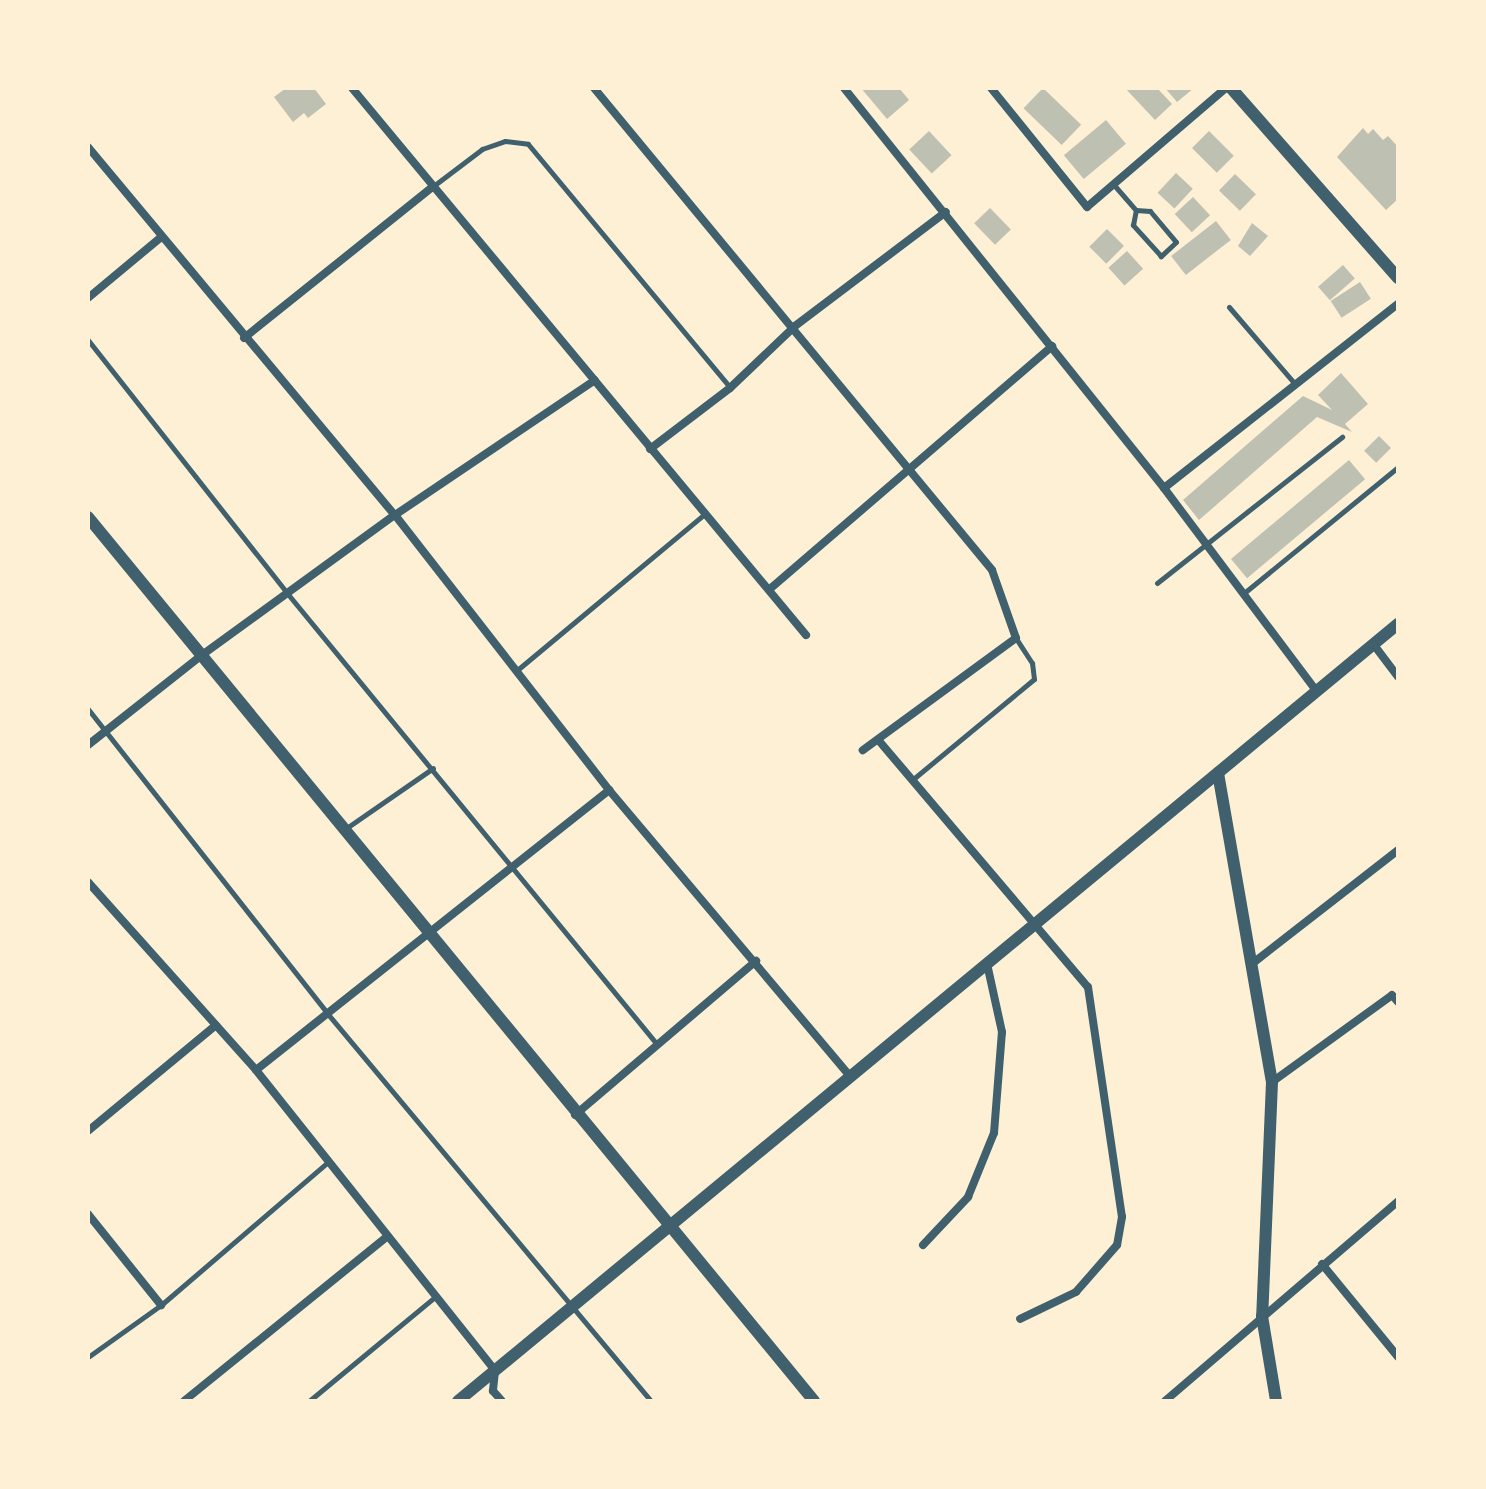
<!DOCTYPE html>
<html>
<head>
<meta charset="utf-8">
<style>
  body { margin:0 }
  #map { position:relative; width:1486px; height:1489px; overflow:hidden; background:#fdf0d5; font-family:"Source Sans 3",sans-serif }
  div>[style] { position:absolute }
  .building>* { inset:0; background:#bec0b2; transform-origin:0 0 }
  .service>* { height:5px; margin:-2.5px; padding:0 2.5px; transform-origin:2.5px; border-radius:2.5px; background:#3f606c }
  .minor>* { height:8px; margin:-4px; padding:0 4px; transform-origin:4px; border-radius:4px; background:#3f606c }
  .tertiary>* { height:12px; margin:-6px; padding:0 6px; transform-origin:6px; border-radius:6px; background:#3f606c }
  span { translate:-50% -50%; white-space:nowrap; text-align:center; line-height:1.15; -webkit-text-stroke:6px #fdf0d5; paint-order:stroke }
  .frame { position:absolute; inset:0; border:90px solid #fdf0d5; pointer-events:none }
</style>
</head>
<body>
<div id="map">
  <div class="building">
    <div style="clip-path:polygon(286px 88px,314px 88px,326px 104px,308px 118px,304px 113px,293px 122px,274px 97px)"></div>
    <div style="clip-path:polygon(861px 88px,899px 88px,909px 100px,887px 119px)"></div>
    <div style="left:1043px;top:88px;width:53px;height:28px;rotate:44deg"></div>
    <div style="clip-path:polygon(1125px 88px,1157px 88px,1172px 104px,1155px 120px)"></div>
    <div style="clip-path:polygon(1165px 88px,1194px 88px,1177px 102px)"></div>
    <div style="left:1106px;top:120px;width:31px;height:55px;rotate:50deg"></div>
    <div style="clip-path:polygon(1363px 128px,1368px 134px,1373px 129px,1383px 140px,1388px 136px,1398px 147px,1398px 199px,1386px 210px,1337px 157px)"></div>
    <div style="left:929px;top:131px;width:33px;height:27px;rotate:47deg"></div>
    <div style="left:1209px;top:131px;width:35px;height:24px;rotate:45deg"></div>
    <div style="left:1176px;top:173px;width:23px;height:27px;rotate:43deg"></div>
    <div style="left:1235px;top:174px;width:29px;height:23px;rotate:44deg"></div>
    <div style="left:1193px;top:197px;width:25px;height:25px;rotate:47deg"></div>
    <div style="left:990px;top:208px;width:30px;height:22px;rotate:46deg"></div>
    <div style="left:1216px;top:221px;width:24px;height:57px;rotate:52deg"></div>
    <div style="clip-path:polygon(1252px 223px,1268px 236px,1250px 256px,1238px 246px)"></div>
    <div style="left:1107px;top:229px;width:24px;height:25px;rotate:45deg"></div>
    <div style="left:1127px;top:251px;width:24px;height:25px;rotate:48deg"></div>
    <div style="left:1343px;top:265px;width:18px;height:33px;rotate:49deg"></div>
    <div style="left:1360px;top:282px;width:20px;height:35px;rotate:57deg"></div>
    <div style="clip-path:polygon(1341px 373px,1368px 404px,1345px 424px,1352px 432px,1317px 417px,1199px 520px,1183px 500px,1303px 396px,1332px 410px,1318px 395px)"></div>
    <div style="left:1379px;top:436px;width:17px;height:21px;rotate:45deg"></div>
    <div style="left:1349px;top:460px;width:25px;height:154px;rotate:50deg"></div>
  </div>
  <div class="service">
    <div style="left:1114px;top:185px;width:33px;rotate:49deg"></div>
    <div style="left:1136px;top:210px;width:14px;rotate:4deg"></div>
    <div style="left:1150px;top:211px;width:40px;rotate:50deg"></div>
    <div style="left:1176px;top:242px;width:21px;rotate:137deg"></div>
    <div style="left:1161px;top:256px;width:42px;rotate:-132.1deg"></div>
    <div style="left:1133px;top:225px;width:15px;rotate:-79deg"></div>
    <div style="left:432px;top:187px;width:63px;rotate:-37.2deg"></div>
    <div style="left:482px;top:149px;width:24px;rotate:-19deg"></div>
    <div style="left:505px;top:141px;width:23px;rotate:7deg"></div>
    <div style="left:528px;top:144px;width:316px;rotate:50.3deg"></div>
    <div style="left:1229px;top:307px;width:101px;rotate:49.4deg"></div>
    <div style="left:88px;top:340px;width:322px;rotate:51.8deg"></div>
    <div style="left:287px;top:593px;width:582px;rotate:50.65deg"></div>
    <div style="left:1157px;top:583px;width:236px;rotate:-38.3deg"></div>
    <div style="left:1244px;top:593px;width:199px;rotate:-39.3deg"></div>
    <div style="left:516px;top:671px;width:244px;rotate:-39.8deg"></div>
    <div style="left:88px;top:709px;width:387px;rotate:51.8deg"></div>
    <div style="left:327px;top:1013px;width:505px;rotate:50.14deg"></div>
    <div style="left:912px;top:780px;width:158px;rotate:-39.6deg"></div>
    <div style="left:1034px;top:679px;width:16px;rotate:-97deg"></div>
    <div style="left:1032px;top:663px;width:30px;rotate:-123deg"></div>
    <div style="left:345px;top:829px;width:107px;rotate:-34.7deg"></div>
    <div style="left:88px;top:1357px;width:90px;rotate:-35.5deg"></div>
    <div style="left:161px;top:1305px;width:220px;rotate:-40.6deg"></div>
    <div style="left:309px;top:1401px;width:165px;rotate:-39.6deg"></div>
  </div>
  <div class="minor">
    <div style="left:352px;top:88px;width:711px;rotate:50.31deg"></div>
    <div style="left:594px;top:88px;width:625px;rotate:50.45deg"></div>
    <div style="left:992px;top:570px;width:72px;rotate:70.6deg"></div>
    <div style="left:1016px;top:638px;width:190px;rotate:143.8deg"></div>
    <div style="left:844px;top:88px;width:512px;rotate:51.34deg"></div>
    <div style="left:1164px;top:488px;width:255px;rotate:53.1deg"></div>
    <div style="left:991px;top:88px;width:153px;rotate:51.1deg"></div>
    <div style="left:1087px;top:207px;width:183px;rotate:-40.6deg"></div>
    <div style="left:88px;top:147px;width:479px;rotate:50.2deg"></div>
    <div style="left:395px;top:515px;width:348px;rotate:52.1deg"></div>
    <div style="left:609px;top:790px;width:375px;rotate:49.9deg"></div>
    <div style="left:88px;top:298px;width:94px;rotate:-39.8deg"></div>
    <div style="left:244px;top:338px;width:240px;rotate:-38.7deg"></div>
    <div style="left:650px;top:449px;width:101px;rotate:-37.3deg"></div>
    <div style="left:730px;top:388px;width:90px;rotate:-43.6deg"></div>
    <div style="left:795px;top:326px;width:189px;rotate:-37.1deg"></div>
    <div style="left:1164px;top:488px;width:298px;rotate:-38.2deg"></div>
    <div style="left:771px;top:588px;width:371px;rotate:-40.7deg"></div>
    <div style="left:1374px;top:645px;width:40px;rotate:53deg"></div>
    <div style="left:880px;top:742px;width:321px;rotate:49.7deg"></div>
    <div style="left:1088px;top:987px;width:232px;rotate:81.6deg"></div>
    <div style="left:1122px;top:1217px;width:28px;rotate:100deg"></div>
    <div style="left:1117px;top:1245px;width:62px;rotate:131.1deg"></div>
    <div style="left:1076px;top:1292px;width:62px;rotate:154.3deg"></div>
    <div style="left:88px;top:745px;width:145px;rotate:-38.3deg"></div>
    <div style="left:202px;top:655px;width:238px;rotate:-36deg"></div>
    <div style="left:395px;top:515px;width:241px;rotate:-34deg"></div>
    <div style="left:88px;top:882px;width:252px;rotate:48.2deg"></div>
    <div style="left:256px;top:1070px;width:384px;rotate:51.5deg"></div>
    <div style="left:495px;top:1371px;width:20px;rotate:96deg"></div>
    <div style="left:493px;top:1391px;width:13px;rotate:48deg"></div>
    <div style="left:1253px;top:963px;width:184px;rotate:-37.9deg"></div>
    <div style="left:256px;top:1070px;width:451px;rotate:-38.4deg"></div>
    <div style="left:1272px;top:1082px;width:148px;rotate:-35.9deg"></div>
    <div style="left:1392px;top:995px;width:9px;rotate:49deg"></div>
    <div style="left:575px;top:1115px;width:238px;rotate:-40.4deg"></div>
    <div style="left:88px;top:1131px;width:166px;rotate:-39.6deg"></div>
    <div style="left:88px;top:1214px;width:117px;rotate:51.3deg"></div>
    <div style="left:923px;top:1245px;width:66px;rotate:-46.8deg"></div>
    <div style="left:968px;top:1197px;width:69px;rotate:-67.9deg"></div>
    <div style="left:994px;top:1133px;width:101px;rotate:-85.5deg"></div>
    <div style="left:1002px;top:1032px;width:70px;rotate:-102.4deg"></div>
    <div style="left:1322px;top:1264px;width:120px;rotate:50.7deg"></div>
    <div style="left:184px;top:1401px;width:262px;rotate:-39deg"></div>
    <div style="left:1165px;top:1401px;width:307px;rotate:-40.6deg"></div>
  </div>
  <div class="tertiary">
    <div style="left:1231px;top:88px;width:253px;rotate:48.7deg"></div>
    <div style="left:88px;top:517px;width:1144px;rotate:50.6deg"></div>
    <div style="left:1218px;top:773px;width:314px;rotate:80.1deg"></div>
    <div style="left:1272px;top:1082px;width:234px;rotate:92.4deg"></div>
    <div style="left:1262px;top:1316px;width:86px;rotate:80.6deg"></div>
    <div style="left:458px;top:1401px;width:1220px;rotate:-39.58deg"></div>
  </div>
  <div class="frame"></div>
</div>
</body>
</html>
